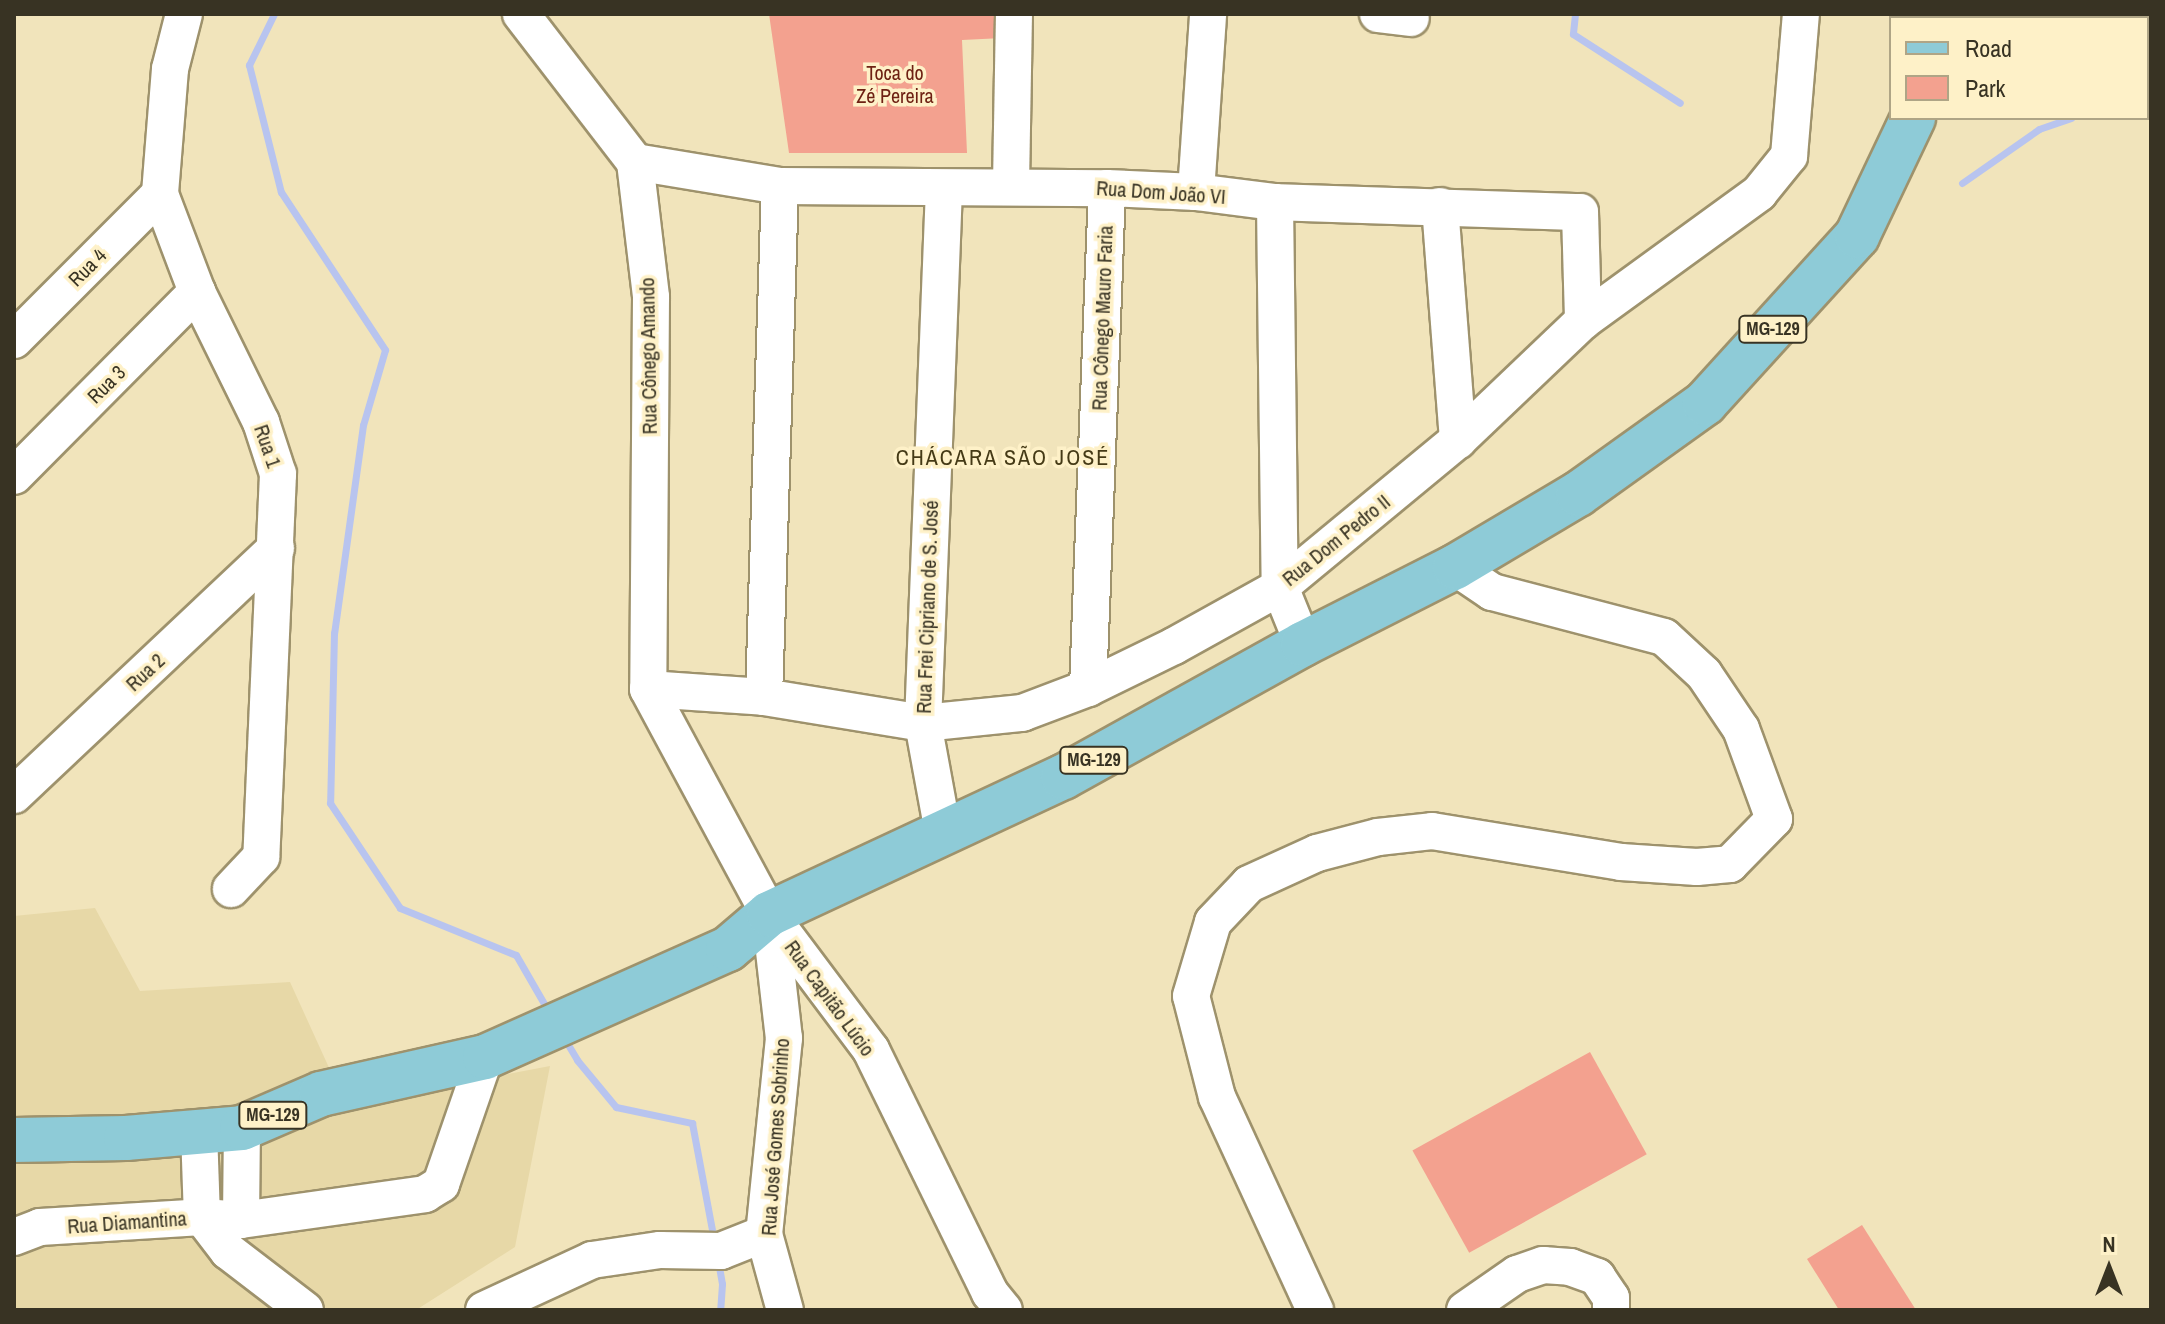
<!DOCTYPE html>
<html>
<head>
<meta charset="utf-8">
<style>
  body { margin:0 }
  #map { position:relative; width:2165px; height:1324px; overflow:hidden; background:#f1e4bb; font-family:"Archivo Narrow",sans-serif }
  div>[style] { position:absolute }
  .built>* { inset:0; background:#e7d8a7 }
  .green>* { inset:0; background:#f3a18f; transform-origin:0 0 }
  .stream>* { height:7px; margin:-3.5px; padding:0 3.5px; transform-origin:3.5px; border-radius:3.5px; background:#b8c4ef }
  .roads { filter:drop-shadow(2px 0 #9e926c) drop-shadow(-2px 0 #9e926c) drop-shadow(0 2px #9e926c) drop-shadow(0 -2px #9e926c) }
  .minor>* { height:36px; margin:-18px; padding:0 18px; transform-origin:18px; border-radius:18px; background:#fff }
  .major>* { height:44px; margin:-22px; padding:0 22px; transform-origin:22px; border-radius:22px; background:#8ecbd7 }
  span { translate:-50% -50%; white-space:nowrap; text-align:center; line-height:1.15; -webkit-text-stroke:7px #fef1c8; paint-order:stroke }
  .shield-label span { padding:2px 6px; background:#fef1c8; border:2px solid; border-radius:6px; -webkit-text-stroke-width:0 }
  .shield-label { font-size:18px; color:#383323; font-weight:700 }
  .park-label { font-size:20px; color:#6e2113 }
  .street-label { font-size:20px; color:#383323 }
  .neighbourhood-label { font-size:22px; color:#453a16; letter-spacing:2px }
  .frame { position:absolute; inset:0; border:16px solid #383323; pointer-events:none }
  .legend { position:absolute; left:1889px; top:16px; width:260px; height:104px; box-sizing:border-box; background:#fef1c8; border:2px solid #afa586; margin:0; padding:10px 14px; list-style:none; font-size:24px; color:#383323 }
  .legend li { display:flex; align-items:center; gap:16px; height:40px }
  .legend b { width:40px; border:2px solid #afa586 }
  .north { position:absolute; left:2069px; top:1228px; width:80px; height:80px; -webkit-text-stroke:6px #fef1c8; paint-order:stroke; rotate:0deg; font-size:22px; font-weight:700; line-height:32px; text-align:center; color:#383323 }
  .north::after { content:''; display:block; margin:auto; width:28px; height:36px; background:#383323; clip-path:polygon(50% 0,100% 100%,50% 72%,0 100%) }
</style>
</head>
<body>
<div id="map">
  <div class="built">
    <div style="clip-path:polygon(95px 908px,140px 991px,290px 982px,346px 1105px,550px 1066px,515px 1247px,416px 1310px,14px 1310px,14px 916px)"></div>
  </div>
  <div class="green">
    <div style="clip-path:polygon(769px 14px,1022px 14px,1021px 37px,962px 40px,967px 153px,789px 153px)"></div>
    <div style="left:1590px;top:1052px;width:117px;height:203px;rotate:61deg"></div>
    <div style="clip-path:polygon(1862px 1225px,1916px 1310px,1839px 1310px,1807px 1259px)"></div>
  </div>
  <div class="stream">
    <div style="left:274px;top:14px;width:57px;rotate:116.1deg"></div>
    <div style="left:249px;top:65px;width:131px;rotate:75.9deg"></div>
    <div style="left:281px;top:192px;width:189px;rotate:56.6deg"></div>
    <div style="left:385px;top:350px;width:78px;rotate:106.3deg"></div>
    <div style="left:363px;top:425px;width:210px;rotate:97.9deg"></div>
    <div style="left:334px;top:633px;width:170px;rotate:91.3deg"></div>
    <div style="left:330px;top:803px;width:126px;rotate:56.3deg"></div>
    <div style="left:400px;top:908px;width:125px;rotate:22.1deg"></div>
    <div style="left:516px;top:955px;width:68px;rotate:60deg"></div>
    <div style="left:1575px;top:14px;width:20px;rotate:96deg"></div>
    <div style="left:1573px;top:34px;width:127px;rotate:32.8deg"></div>
    <div style="left:2147px;top:91px;width:4px;rotate:-14deg"></div>
    <div style="left:1962px;top:183px;width:94px;rotate:-35deg"></div>
    <div style="left:2039px;top:129px;width:34px;rotate:-19deg"></div>
    <div style="left:564px;top:1038px;width:26px;rotate:59deg"></div>
    <div style="left:577px;top:1060px;width:61px;rotate:50.3deg"></div>
    <div style="left:616px;top:1107px;width:78px;rotate:11.9deg"></div>
    <div style="left:692px;top:1123px;width:120px;rotate:79.4deg"></div>
    <div style="left:718px;top:1261px;width:23px;rotate:80deg"></div>
    <div style="left:722px;top:1284px;width:26px;rotate:94deg"></div>
  </div>
  <div class="roads">
    <div class="minor">
      <div style="left:184px;top:14px;width:57px;rotate:104.3deg"></div>
      <div style="left:170px;top:69px;width:125px;rotate:94.6deg"></div>
      <div style="left:160px;top:194px;width:105px;rotate:69.3deg"></div>
      <div style="left:197px;top:292px;width:145px;rotate:63.8deg"></div>
      <div style="left:261px;top:422px;width:55px;rotate:71.9deg"></div>
      <div style="left:278px;top:474px;width:383px;rotate:92.5deg"></div>
      <div style="left:261px;top:857px;width:44px;rotate:133.2deg"></div>
      <div style="left:521px;top:14px;width:187px;rotate:52.4deg"></div>
      <div style="left:635px;top:162px;width:136px;rotate:83.2deg"></div>
      <div style="left:651px;top:297px;width:392px;rotate:90.4deg"></div>
      <div style="left:648px;top:689px;width:255px;rotate:61.7deg"></div>
      <div style="left:769px;top:914px;width:170px;rotate:53.1deg"></div>
      <div style="left:871px;top:1050px;width:271px;rotate:63.9deg"></div>
      <div style="left:990px;top:1293px;width:22px;rotate:51deg"></div>
      <div style="left:1378px;top:14px;width:33px;rotate:7deg"></div>
      <div style="left:635px;top:162px;width:147px;rotate:9.4deg"></div>
      <div style="left:780px;top:186px;width:327px;rotate:0.4deg"></div>
      <div style="left:1107px;top:188px;width:89px;rotate:2.6deg"></div>
      <div style="left:1196px;top:192px;width:80px;rotate:7.2deg"></div>
      <div style="left:1275px;top:202px;width:305px;rotate:1.9deg"></div>
      <div style="left:1580px;top:212px;width:109px;rotate:88.4deg"></div>
      <div style="left:1011px;top:185px;width:171px;rotate:-89deg"></div>
      <div style="left:1196px;top:192px;width:178px;rotate:-86.1deg"></div>
      <div style="left:1275px;top:202px;width:385px;rotate:89.3deg"></div>
      <div style="left:1280px;top:587px;width:61px;rotate:68deg"></div>
      <div style="left:1440px;top:206px;width:235px;rotate:85.6deg"></div>
      <div style="left:14px;top:340px;width:206px;rotate:-45deg"></div>
      <div style="left:14px;top:476px;width:260px;rotate:-45.2deg"></div>
      <div style="left:1088px;top:688px;width:500px;rotate:-87.82deg"></div>
      <div style="left:648px;top:689px;width:116px;rotate:3.9deg"></div>
      <div style="left:764px;top:697px;width:161px;rotate:9.3deg"></div>
      <div style="left:923px;top:723px;width:100px;rotate:-5.8deg"></div>
      <div style="left:1022px;top:713px;width:71px;rotate:-20.7deg"></div>
      <div style="left:1088px;top:688px;width:96px;rotate:-26deg"></div>
      <div style="left:1174px;top:646px;width:121px;rotate:-29.1deg"></div>
      <div style="left:1280px;top:587px;width:231px;rotate:-39.6deg"></div>
      <div style="left:1458px;top:440px;width:173px;rotate:-43.6deg"></div>
      <div style="left:1583px;top:321px;width:218px;rotate:-36deg"></div>
      <div style="left:1759px;top:193px;width:48px;rotate:-51deg"></div>
      <div style="left:1789px;top:156px;width:143px;rotate:-85.2deg"></div>
      <div style="left:764px;top:697px;width:511px;rotate:-88.21deg"></div>
      <div style="left:14px;top:795px;width:360px;rotate:-43.3deg"></div>
      <div style="left:943px;top:832px;width:111px;rotate:-100.4deg"></div>
      <div style="left:923px;top:723px;width:534px;rotate:-87.75deg"></div>
      <div style="left:770px;top:916px;width:123px;rotate:83.5deg"></div>
      <div style="left:784px;top:1038px;width:197px;rotate:95.8deg"></div>
      <div style="left:764px;top:1234px;width:79px;rotate:74.6deg"></div>
      <div style="left:202px;top:1217px;width:39px;rotate:4deg"></div>
      <div style="left:241px;top:1220px;width:186px;rotate:-8deg"></div>
      <div style="left:425px;top:1194px;width:19px;rotate:-32deg"></div>
      <div style="left:441px;top:1184px;width:134px;rotate:-70.9deg"></div>
      <div style="left:202px;top:1217px;width:43px;rotate:52.6deg"></div>
      <div style="left:228px;top:1251px;width:97px;rotate:37.5deg"></div>
      <div style="left:241px;top:1220px;width:92px;rotate:-89.4deg"></div>
      <div style="left:14px;top:1237px;width:28px;rotate:-21deg"></div>
      <div style="left:40px;top:1227px;width:162px;rotate:-3.5deg"></div>
      <div style="left:202px;top:1217px;width:87px;rotate:-92deg"></div>
      <div style="left:484px;top:1310px;width:119px;rotate:-24.8deg"></div>
      <div style="left:592px;top:1260px;width:69px;rotate:-8.4deg"></div>
      <div style="left:660px;top:1250px;width:61px;rotate:0.9deg"></div>
      <div style="left:721px;top:1251px;width:46px;rotate:-21.6deg"></div>
      <div style="left:1315px;top:1310px;width:234px;rotate:-114.7deg"></div>
      <div style="left:1217px;top:1097px;width:104px;rotate:-104.4deg"></div>
      <div style="left:1191px;top:996px;width:77px;rotate:-73.4deg"></div>
      <div style="left:1213px;top:922px;width:52px;rotate:-46.5deg"></div>
      <div style="left:1249px;top:884px;width:75px;rotate:-24.5deg"></div>
      <div style="left:1317px;top:853px;width:63px;rotate:-14.7deg"></div>
      <div style="left:1378px;top:837px;width:54px;rotate:-6.3deg"></div>
      <div style="left:1432px;top:831px;width:192px;rotate:9.3deg"></div>
      <div style="left:1621px;top:862px;width:76px;rotate:3.8deg"></div>
      <div style="left:1697px;top:867px;width:33px;rotate:-5deg"></div>
      <div style="left:1730px;top:864px;width:63px;rotate:-45.6deg"></div>
      <div style="left:1774px;top:819px;width:96px;rotate:-110.1deg"></div>
      <div style="left:1741px;top:729px;width:66px;rotate:-123.9deg"></div>
      <div style="left:1704px;top:674px;width:54px;rotate:-137.2deg"></div>
      <div style="left:1664px;top:637px;width:178px;rotate:-165.3deg"></div>
      <div style="left:1492px;top:592px;width:45px;rotate:-146deg"></div>
      <div style="left:1465px;top:1310px;width:63px;rotate:-34.7deg"></div>
      <div style="left:1517px;top:1274px;width:28px;rotate:-19deg"></div>
      <div style="left:1543px;top:1265px;width:27px;rotate:4deg"></div>
      <div style="left:1570px;top:1267px;width:29px;rotate:20deg"></div>
      <div style="left:1597px;top:1277px;width:25px;rotate:56deg"></div>
      <div style="left:1611px;top:1298px;width:12px;rotate:90deg"></div>
    </div>
    <div class="major">
      <div style="left:1954px;top:18px;width:4px;rotate:-63deg"></div>
      <div style="left:14px;top:1140px;width:112px;rotate:-1deg"></div>
      <div style="left:126px;top:1138px;width:116px;rotate:-4.9deg"></div>
      <div style="left:242px;top:1128px;width:86px;rotate:-23.3deg"></div>
      <div style="left:321px;top:1094px;width:168px;rotate:-12.7deg"></div>
      <div style="left:485px;top:1057px;width:266px;rotate:-24deg"></div>
      <div style="left:728px;top:949px;width:54px;rotate:-40.5deg"></div>
      <div style="left:769px;top:914px;width:324px;rotate:-25deg"></div>
      <div style="left:1063px;top:777px;width:274px;rotate:-29deg"></div>
      <div style="left:1303px;top:644px;width:170px;rotate:-26.9deg"></div>
      <div style="left:1455px;top:567px;width:143px;rotate:-30.7deg"></div>
      <div style="left:1578px;top:494px;width:156px;rotate:-35.6deg"></div>
      <div style="left:1705px;top:403px;width:226px;rotate:-47.7deg"></div>
      <div style="left:1857px;top:236px;width:131px;rotate:-64.6deg"></div>
    </div>
  </div>
  <div class="shield-label">
    <span style="left:1773px;top:329px">MG-129</span>
    <span style="left:1094px;top:760px">MG-129</span>
    <span style="left:273px;top:1115px">MG-129</span>
  </div>
  <div class="park-label">
    <span style="left:895px;top:84px">Toca do<br>Zé Pereira</span>
  </div>
  <div class="street-label">
    <span style="left:1161px;top:192px;rotate:4deg">Rua Dom João VI</span>
    <span style="left:87px;top:267px;rotate:-45deg">Rua 4</span>
    <span style="left:1102px;top:318px;rotate:-88deg">Rua Cônego Mauro Faria</span>
    <span style="left:648px;top:356px;rotate:-91deg">Rua Cônego Amando</span>
    <span style="left:106px;top:384px;rotate:-45deg">Rua 3</span>
    <span style="left:268px;top:446px;rotate:71deg">Rua 1</span>
    <span style="left:1336px;top:540px;rotate:-39deg">Rua Dom Pedro II</span>
    <span style="left:927px;top:607px;rotate:-88deg">Rua Frei Cipriano de S. José</span>
    <span style="left:145px;top:672px;rotate:-43deg">Rua 2</span>
    <span style="left:830px;top:998px;rotate:54deg">Rua Capitão Lúcio</span>
    <span style="left:775px;top:1137px;rotate:-86deg">Rua José Gomes Sobrinho</span>
    <span style="left:127px;top:1222px;rotate:-4deg">Rua Diamantina</span>
  </div>
  <div class="neighbourhood-label">
    <span style="left:1003px;top:458px">CHÁCARA SÃO JOSÉ</span>
  </div>
  <div class="frame"></div>
  <ul class="legend">
  <li><b style="height:10px;background:#8ecbd7"></b>Road</li>
  <li><b style="height:22px;background:#f3a18f"></b>Park</li>
  </ul>
  <div class="north">N</div>
</div>
</body>
</html>
